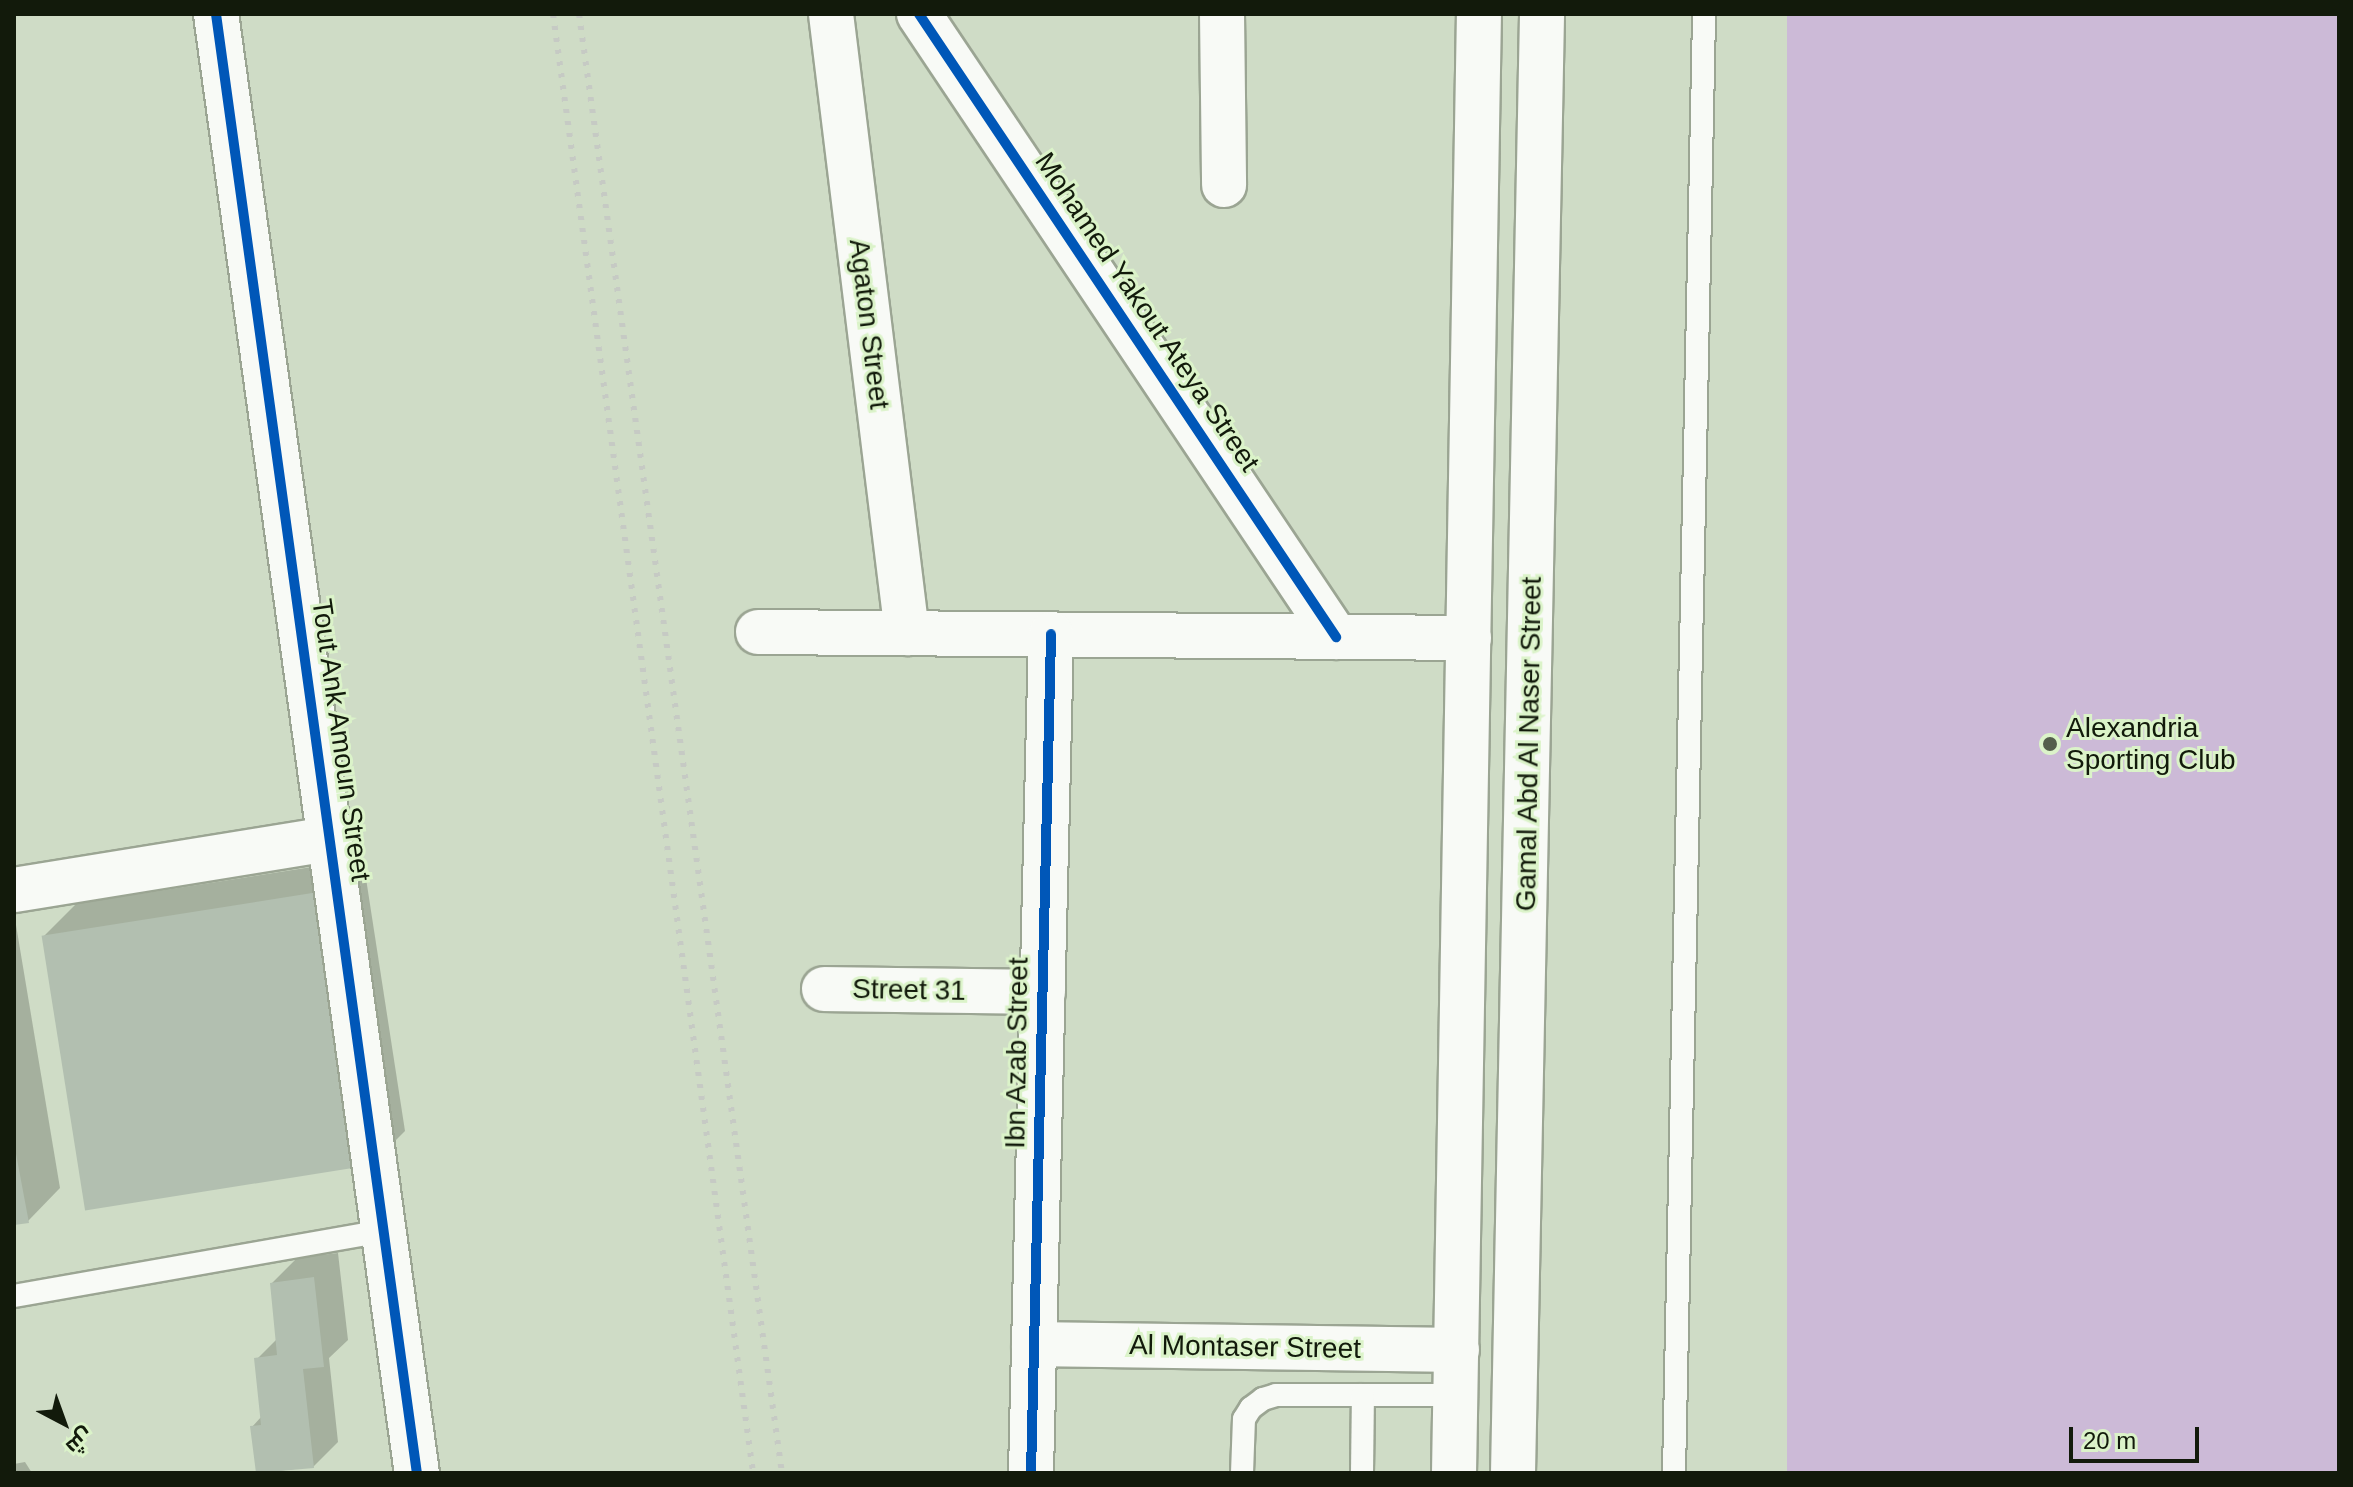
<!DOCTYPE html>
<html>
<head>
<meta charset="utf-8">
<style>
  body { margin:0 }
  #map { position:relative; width:2353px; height:1487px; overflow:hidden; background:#cfdcc6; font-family:Helvetica,Cairo,sans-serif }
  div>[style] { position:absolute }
  .green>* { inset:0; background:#ccbad7; transform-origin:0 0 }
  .shadow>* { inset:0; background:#0003 }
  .building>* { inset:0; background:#b2bfb0; transform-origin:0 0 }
  .roads { filter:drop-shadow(2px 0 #9ba593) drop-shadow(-2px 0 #9ba593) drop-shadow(0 2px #9ba593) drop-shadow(0 -2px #9ba593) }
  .lane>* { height:22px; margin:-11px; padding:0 11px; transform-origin:11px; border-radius:11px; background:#f8faf6 }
  .street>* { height:44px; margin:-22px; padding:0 22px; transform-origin:22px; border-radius:22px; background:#f8faf6 }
  .secondary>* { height:44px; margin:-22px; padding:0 22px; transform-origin:22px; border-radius:22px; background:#f8faf6 }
  .primary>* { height:44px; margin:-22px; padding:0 22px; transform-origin:22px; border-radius:22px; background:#f8faf6 }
  .rail>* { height:6px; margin-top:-3px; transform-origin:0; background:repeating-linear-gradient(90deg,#c6cac4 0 4px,transparent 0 12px) }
  .cycleway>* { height:10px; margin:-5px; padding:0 5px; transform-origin:5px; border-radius:5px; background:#0057b8 }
  .dots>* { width:22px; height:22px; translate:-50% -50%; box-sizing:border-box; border:4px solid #dbf3c9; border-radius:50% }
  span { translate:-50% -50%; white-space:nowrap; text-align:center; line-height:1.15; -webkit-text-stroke:6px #dbf3c9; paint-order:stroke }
  .street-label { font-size:28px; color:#121a0b }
  .poi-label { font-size:28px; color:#121a0b }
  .left { translate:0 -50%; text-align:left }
  .frame { position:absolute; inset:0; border:16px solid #121a0b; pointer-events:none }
  .north { position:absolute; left:24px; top:1383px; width:80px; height:80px; -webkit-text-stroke:6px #dbf3c9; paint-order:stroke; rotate:139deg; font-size:22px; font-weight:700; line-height:32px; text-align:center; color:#121a0b }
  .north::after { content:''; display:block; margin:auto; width:28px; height:36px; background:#121a0b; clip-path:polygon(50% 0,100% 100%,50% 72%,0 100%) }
  .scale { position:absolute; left:2069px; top:1427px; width:130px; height:36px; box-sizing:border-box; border:4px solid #121a0b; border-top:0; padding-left:10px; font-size:24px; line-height:28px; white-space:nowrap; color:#121a0b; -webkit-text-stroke:6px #dbf3c9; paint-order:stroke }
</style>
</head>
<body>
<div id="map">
  <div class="green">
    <div style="left:1787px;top:14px;width:552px;height:1460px"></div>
  </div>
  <div class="shadow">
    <div style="clip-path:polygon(363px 859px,405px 1131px,373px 1163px,44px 936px,76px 904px)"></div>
    <div style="clip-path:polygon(14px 913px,60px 1188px,28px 1221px,14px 1223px)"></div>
    <div style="clip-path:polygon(338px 1253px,348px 1340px,329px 1358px,338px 1442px,313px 1467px,258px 1473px,252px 1427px,262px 1416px,257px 1359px,278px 1338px,272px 1283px,297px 1258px)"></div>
    <div style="clip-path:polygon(25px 1462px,32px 1473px,14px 1473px,14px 1464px)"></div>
  </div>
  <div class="building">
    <div style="left:331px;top:890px;width:278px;height:293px;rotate:81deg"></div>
    <div style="clip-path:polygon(14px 1143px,29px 1223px,14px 1225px)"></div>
    <div style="clip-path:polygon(314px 1277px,324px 1367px,303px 1369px,314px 1468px,256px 1473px,250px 1426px,261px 1425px,254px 1358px,277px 1355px,270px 1283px)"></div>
  </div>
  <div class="roads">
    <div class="lane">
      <div style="left:14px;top:1296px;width:376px;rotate:-10deg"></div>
      <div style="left:1242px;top:1473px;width:54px;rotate:-87.9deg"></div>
      <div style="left:1244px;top:1419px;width:13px;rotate:-58deg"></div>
      <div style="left:1251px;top:1408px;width:15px;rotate:-37deg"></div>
      <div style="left:1263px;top:1399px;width:14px;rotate:-17deg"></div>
      <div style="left:1276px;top:1395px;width:179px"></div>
      <div style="left:1362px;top:1473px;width:78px;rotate:-89.3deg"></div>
      <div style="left:1674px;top:1473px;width:1459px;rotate:-88.82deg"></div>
    </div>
    <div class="street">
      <div style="left:831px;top:14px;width:624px;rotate:83deg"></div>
      <div style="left:919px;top:14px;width:750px;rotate:56.2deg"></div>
      <div style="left:1222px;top:14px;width:171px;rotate:89.3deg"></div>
      <div style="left:758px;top:632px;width:711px;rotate:0.48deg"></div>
      <div style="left:14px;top:890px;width:320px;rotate:-9.2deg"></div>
      <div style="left:824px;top:989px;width:219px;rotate:0.8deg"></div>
      <div style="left:1034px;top:1344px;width:423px;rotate:0.8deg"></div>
      <div style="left:1031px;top:1473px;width:839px;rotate:-88.63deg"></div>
    </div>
    <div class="secondary">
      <div style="left:216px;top:14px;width:1473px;rotate:82.16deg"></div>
    </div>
    <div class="primary">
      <div style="left:1454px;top:1473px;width:1459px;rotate:-89.02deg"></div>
      <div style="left:1513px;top:1473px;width:1459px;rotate:-88.86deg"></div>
    </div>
  </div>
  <div class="rail">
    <div style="left:553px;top:14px;width:1473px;rotate:82.19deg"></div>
    <div style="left:579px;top:14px;width:1473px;rotate:82.08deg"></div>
  </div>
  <div class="cycleway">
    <div style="left:216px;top:14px;width:1473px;rotate:82.16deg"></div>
    <div style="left:919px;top:14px;width:750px;rotate:56.2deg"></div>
    <div style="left:1031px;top:1473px;width:839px;rotate:-88.63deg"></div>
  </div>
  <div class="dots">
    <div style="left:2050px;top:744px;background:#545e4c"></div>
  </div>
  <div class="street-label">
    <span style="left:1147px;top:312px;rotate:56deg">Mohamed Yakout Ateya Street</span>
    <span style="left:869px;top:324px;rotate:83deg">Agaton Street</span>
    <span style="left:341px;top:740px;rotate:82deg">Tout Ank Amoun Street</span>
    <span style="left:1529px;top:744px;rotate:-89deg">Gamal Abd Al Naser Street</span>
    <span style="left:909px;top:990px;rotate:1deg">Street 31</span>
    <span style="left:1017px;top:1053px;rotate:-89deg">Ibn Azab Street</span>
    <span style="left:1245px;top:1347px;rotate:1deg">Al Montaser Street</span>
  </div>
  <div class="poi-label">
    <span class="left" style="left:2066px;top:744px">Alexandria<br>Sporting Club</span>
  </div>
  <div class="frame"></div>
  <div class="north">ش</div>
  <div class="scale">20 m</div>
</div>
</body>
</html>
